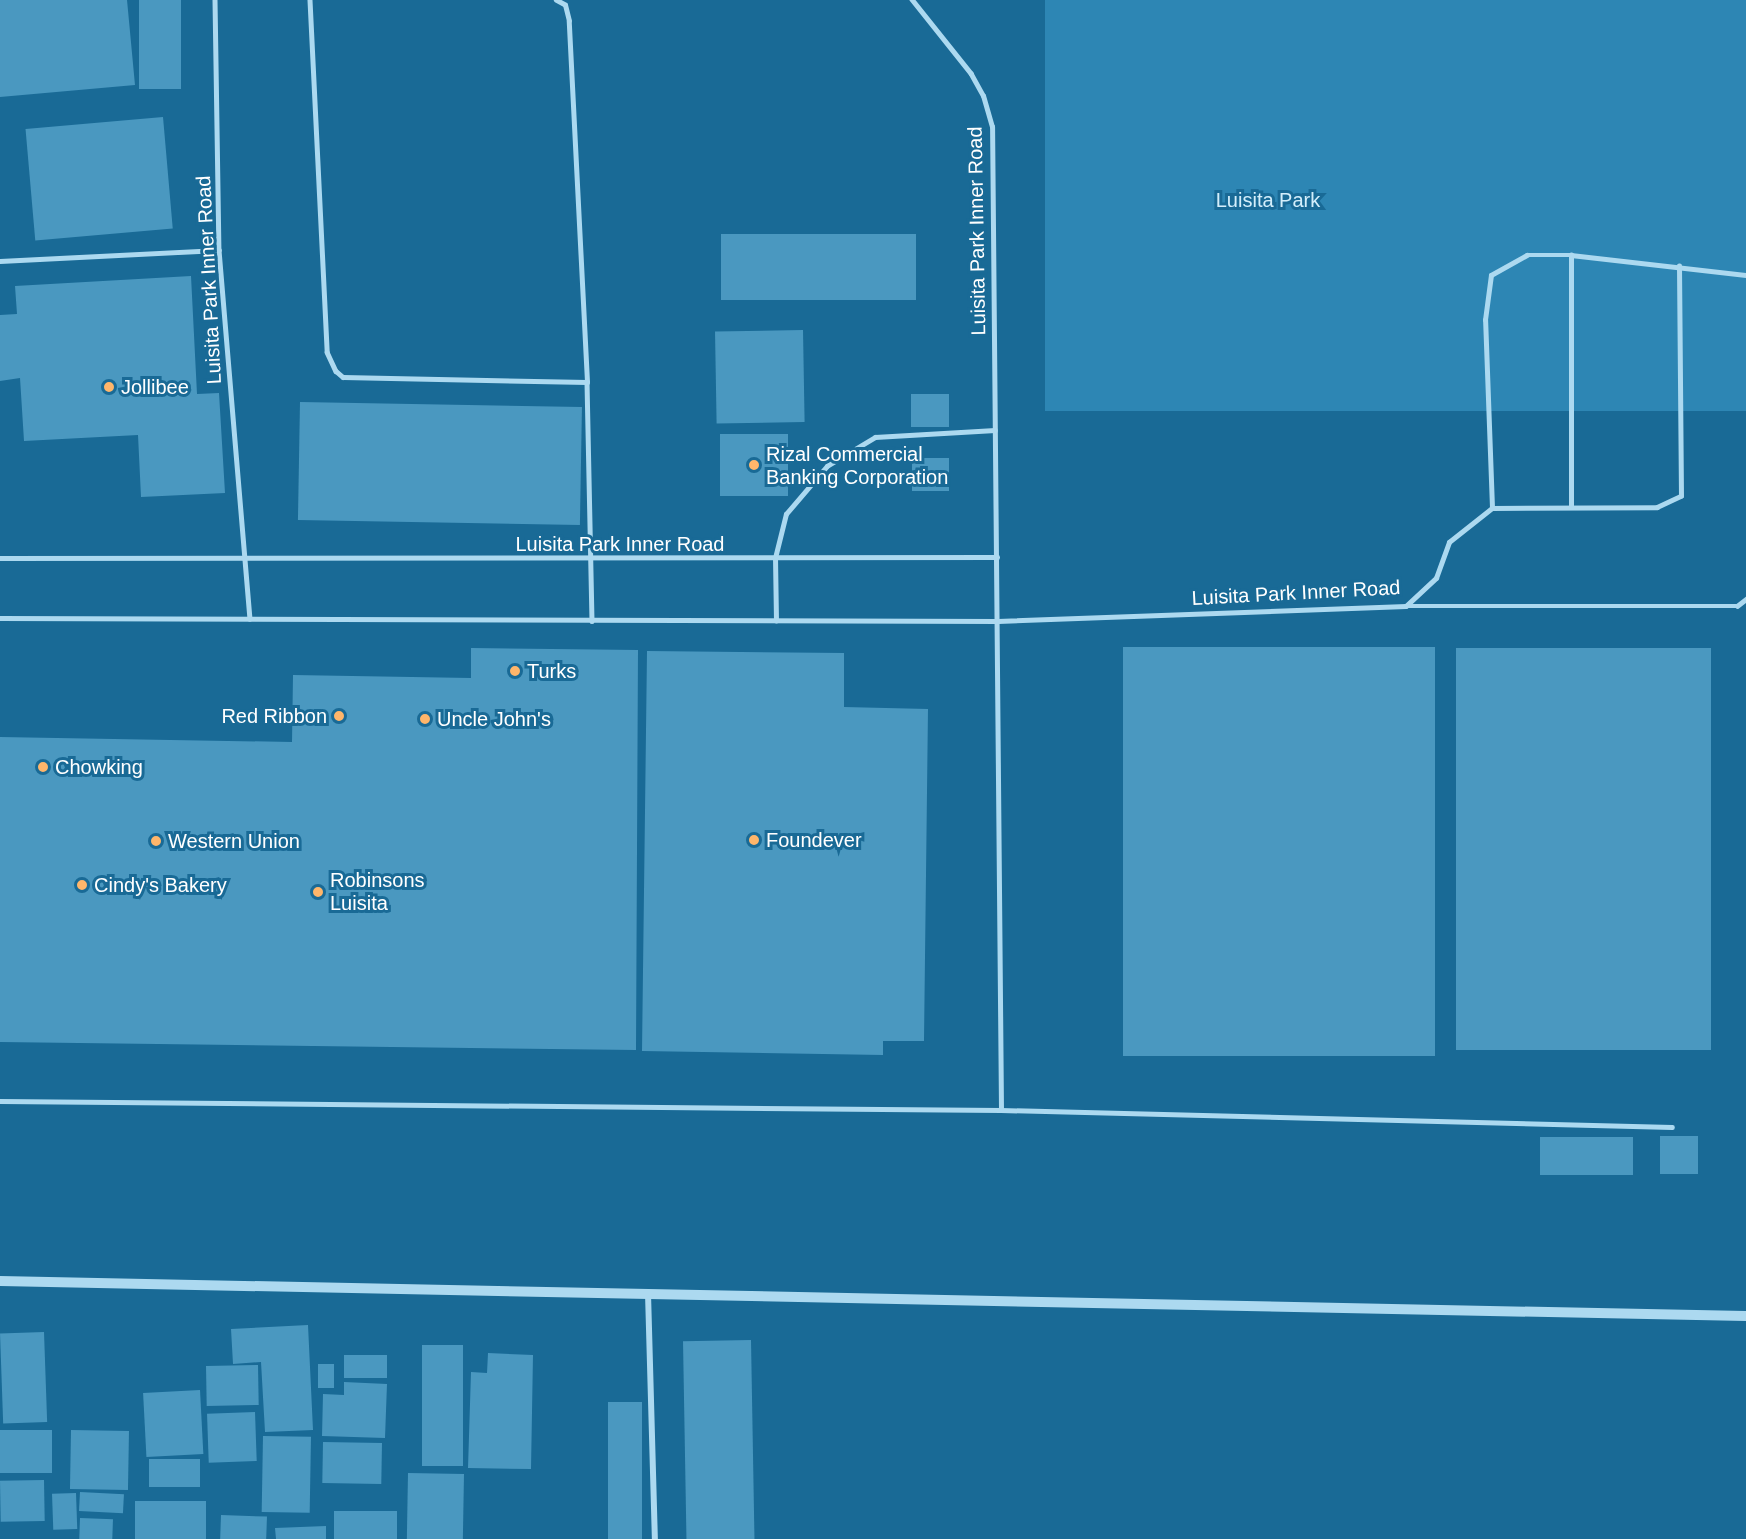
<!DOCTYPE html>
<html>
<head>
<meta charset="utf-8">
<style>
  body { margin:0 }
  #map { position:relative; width:1746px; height:1539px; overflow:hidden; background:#196a96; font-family:Arial,sans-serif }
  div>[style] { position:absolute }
  .green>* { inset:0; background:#2d86b4; transform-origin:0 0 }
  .building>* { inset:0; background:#4a98c0; transform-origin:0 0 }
  .service>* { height:4.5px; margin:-2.25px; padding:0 2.25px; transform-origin:2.25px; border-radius:2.25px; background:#acd9f0 }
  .minor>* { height:6px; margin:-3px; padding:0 3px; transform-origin:3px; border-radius:3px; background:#acd9f0 }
  .tertiary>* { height:10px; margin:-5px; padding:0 5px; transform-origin:5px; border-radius:5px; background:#acd9f0 }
  .dots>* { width:16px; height:16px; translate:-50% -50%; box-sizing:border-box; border:3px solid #196a96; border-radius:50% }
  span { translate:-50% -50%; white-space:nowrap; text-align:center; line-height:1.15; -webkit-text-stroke:6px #196a96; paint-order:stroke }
  .park-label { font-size:20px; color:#d3eefb }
  .street-label { font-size:20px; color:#fff }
  .poi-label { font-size:20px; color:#fff }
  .left { translate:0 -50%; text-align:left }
  .right { translate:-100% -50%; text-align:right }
</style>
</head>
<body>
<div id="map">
  <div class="green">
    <div style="left:1045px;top:0;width:701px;height:411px"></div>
  </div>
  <div class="building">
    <div style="clip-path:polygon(0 0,127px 0,135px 85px,0 97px)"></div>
    <div style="left:139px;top:0;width:42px;height:89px"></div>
    <div style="left:163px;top:117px;width:112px;height:138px;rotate:85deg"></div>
    <div style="left:916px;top:234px;width:66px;height:195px;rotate:90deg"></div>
    <div style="clip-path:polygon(191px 276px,197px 394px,219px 393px,225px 493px,141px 497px,138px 435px,24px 441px,20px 378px,0 381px,0 315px,17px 314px,15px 286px)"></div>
    <div style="left:803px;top:330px;width:92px;height:88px;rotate:89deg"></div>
    <div style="left:911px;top:394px;width:38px;height:33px"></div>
    <div style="left:300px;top:402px;width:282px;height:118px;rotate:1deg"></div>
    <div style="left:720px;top:434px;width:68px;height:62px"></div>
    <div style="left:949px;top:458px;width:33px;height:37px;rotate:90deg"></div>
    <div style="left:1435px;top:647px;width:409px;height:312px;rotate:90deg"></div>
    <div style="clip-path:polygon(471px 648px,638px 650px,636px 1050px,0 1042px,0 737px,292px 742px,293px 675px,471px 678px)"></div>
    <div style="left:1456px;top:648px;width:255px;height:402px"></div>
    <div style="clip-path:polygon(647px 651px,844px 653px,844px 707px,928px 709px,924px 1041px,883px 1041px,883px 1055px,642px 1051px)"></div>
    <div style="left:1698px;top:1136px;width:38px;height:38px;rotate:90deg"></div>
    <div style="left:1633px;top:1137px;width:38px;height:93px;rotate:90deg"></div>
    <div style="clip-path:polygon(308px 1325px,313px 1430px,265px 1432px,261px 1362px,233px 1364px,231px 1329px)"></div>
    <div style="left:44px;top:1332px;width:90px;height:44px;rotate:88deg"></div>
    <div style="left:751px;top:1340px;width:199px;height:68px;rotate:89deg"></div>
    <div style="left:422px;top:1345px;width:41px;height:121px"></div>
    <div style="clip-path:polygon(488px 1353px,533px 1355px,531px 1469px,468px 1468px,471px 1372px,487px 1373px)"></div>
    <div style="left:344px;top:1355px;width:43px;height:23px"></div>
    <div style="left:318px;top:1364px;width:16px;height:24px"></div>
    <div style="left:258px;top:1365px;width:40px;height:52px;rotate:89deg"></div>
    <div style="clip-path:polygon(344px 1382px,387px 1384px,385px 1438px,322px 1436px,323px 1394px,344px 1395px)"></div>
    <div style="left:200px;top:1390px;width:64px;height:57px;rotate:87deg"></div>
    <div style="left:608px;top:1402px;width:34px;height:137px"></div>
    <div style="left:255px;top:1412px;width:49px;height:48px;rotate:88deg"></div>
    <div style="left:0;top:1430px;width:52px;height:43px"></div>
    <div style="left:71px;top:1430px;width:58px;height:59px;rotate:1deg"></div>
    <div style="left:263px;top:1436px;width:48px;height:76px;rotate:1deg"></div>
    <div style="left:323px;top:1442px;width:59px;height:41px;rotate:1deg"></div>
    <div style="left:149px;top:1459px;width:51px;height:28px"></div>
    <div style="left:408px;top:1473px;width:56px;height:66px;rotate:1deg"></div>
    <div style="left:44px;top:1480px;width:41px;height:44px;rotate:89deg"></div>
    <div style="left:80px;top:1492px;width:44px;height:19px;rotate:3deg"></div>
    <div style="left:76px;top:1493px;width:36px;height:24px;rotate:88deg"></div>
    <div style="left:135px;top:1501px;width:71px;height:38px"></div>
    <div style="left:334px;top:1511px;width:63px;height:28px"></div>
    <div style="left:221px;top:1515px;width:46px;height:24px;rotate:2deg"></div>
    <div style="left:80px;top:1518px;width:33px;height:21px;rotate:2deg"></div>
    <div style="clip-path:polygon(326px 1526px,326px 1539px,276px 1539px,275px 1528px)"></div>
  </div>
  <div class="service">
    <div style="left:215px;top:0;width:250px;rotate:89.1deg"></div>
    <div style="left:219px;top:250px;width:370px;rotate:85.2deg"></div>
    <div style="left:310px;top:0;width:352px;rotate:87.2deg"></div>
    <div style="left:327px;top:352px;width:21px;rotate:65deg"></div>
    <div style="left:336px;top:371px;width:9px;rotate:41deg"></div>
    <div style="left:343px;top:377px;width:244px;rotate:1.2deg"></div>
    <div style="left:587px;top:382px;width:361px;rotate:-92.9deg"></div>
    <div style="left:569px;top:21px;width:16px;rotate:-104deg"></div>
    <div style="left:565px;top:5px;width:10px;rotate:-151deg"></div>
    <div style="left:0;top:261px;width:219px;rotate:-2.9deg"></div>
    <div style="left:587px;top:382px;width:239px;rotate:88.8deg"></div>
    <div style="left:1571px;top:505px;width:250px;rotate:-90deg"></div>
    <div style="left:1492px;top:508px;width:165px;rotate:-0.3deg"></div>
    <div style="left:1657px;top:507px;width:26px;rotate:-25deg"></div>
    <div style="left:1681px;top:496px;width:230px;rotate:-90.5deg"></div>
    <div style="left:0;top:558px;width:997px;rotate:-0.06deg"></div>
    <div style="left:1406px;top:606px;width:331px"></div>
    <div style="left:1737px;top:606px;width:11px;rotate:-38deg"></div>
    <div style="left:0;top:618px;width:998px;rotate:0.17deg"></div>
    <div style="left:998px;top:621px;width:408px;rotate:-2.1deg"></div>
    <div style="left:1406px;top:606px;width:41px;rotate:-43deg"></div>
    <div style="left:1436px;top:578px;width:38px;rotate:-70deg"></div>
    <div style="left:1449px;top:542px;width:55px;rotate:-38.3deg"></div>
    <div style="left:1492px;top:508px;width:188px;rotate:-92.1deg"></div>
    <div style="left:1485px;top:320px;width:45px;rotate:-82.4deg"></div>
    <div style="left:1491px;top:275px;width:41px;rotate:-29.1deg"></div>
    <div style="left:1527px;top:255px;width:44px"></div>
    <div style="left:1571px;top:255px;width:176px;rotate:6.5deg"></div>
    <div style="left:776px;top:621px;width:63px;rotate:-90.9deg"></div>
    <div style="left:775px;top:558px;width:45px;rotate:-76deg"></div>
    <div style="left:786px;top:514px;width:63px;rotate:-49.5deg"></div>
    <div style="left:827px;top:466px;width:56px;rotate:-31.1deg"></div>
    <div style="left:875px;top:437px;width:120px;rotate:-3.3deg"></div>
    <div style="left:0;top:1101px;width:1001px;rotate:0.52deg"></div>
    <div style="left:1001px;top:1110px;width:983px;rotate:-90.52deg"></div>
    <div style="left:992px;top:127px;width:32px;rotate:-106deg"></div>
    <div style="left:983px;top:96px;width:25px;rotate:-119deg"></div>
    <div style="left:971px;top:74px;width:95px;rotate:-128.6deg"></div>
    <div style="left:1001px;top:1110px;width:671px;rotate:1.45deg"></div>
  </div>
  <div class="minor">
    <div style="left:648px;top:1293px;width:246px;rotate:88.4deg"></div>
  </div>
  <div class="tertiary">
    <div style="left:0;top:1281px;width:1746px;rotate:1.15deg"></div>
  </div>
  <div class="dots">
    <div style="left:109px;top:387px;background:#ffb66b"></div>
    <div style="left:754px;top:465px;background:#ffb66b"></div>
    <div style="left:515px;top:671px;background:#ffb66b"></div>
    <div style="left:339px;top:716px;background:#ffb66b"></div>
    <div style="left:425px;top:719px;background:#ffb66b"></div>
    <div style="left:43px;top:767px;background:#ffb66b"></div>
    <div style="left:754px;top:840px;background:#ffb66b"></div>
    <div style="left:156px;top:841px;background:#ffb66b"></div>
    <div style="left:82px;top:885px;background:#ffb66b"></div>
    <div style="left:318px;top:892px;background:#ffb66b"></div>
  </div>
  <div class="park-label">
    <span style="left:1268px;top:200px">Luisita Park</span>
  </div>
  <div class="street-label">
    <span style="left:977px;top:231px;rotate:-91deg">Luisita Park Inner Road</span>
    <span style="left:209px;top:280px;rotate:-93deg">Luisita Park Inner Road</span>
    <span style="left:620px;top:544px">Luisita Park Inner Road</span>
    <span style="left:1296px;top:593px;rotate:-3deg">Luisita Park Inner Road</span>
  </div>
  <div class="poi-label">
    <span class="left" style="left:121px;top:387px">Jollibee</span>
    <span class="left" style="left:766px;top:466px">Rizal Commercial<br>Banking Corporation</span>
    <span class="left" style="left:527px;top:671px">Turks</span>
    <span class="right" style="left:327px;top:716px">Red Ribbon</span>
    <span class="left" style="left:437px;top:719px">Uncle John's</span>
    <span class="left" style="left:55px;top:767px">Chowking</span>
    <span class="left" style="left:766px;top:840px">Foundever</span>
    <span class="left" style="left:168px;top:841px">Western Union</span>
    <span class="left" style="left:330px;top:892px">Robinsons<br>Luisita</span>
    <span class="left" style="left:94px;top:885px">Cindy's Bakery</span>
  </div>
</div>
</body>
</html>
